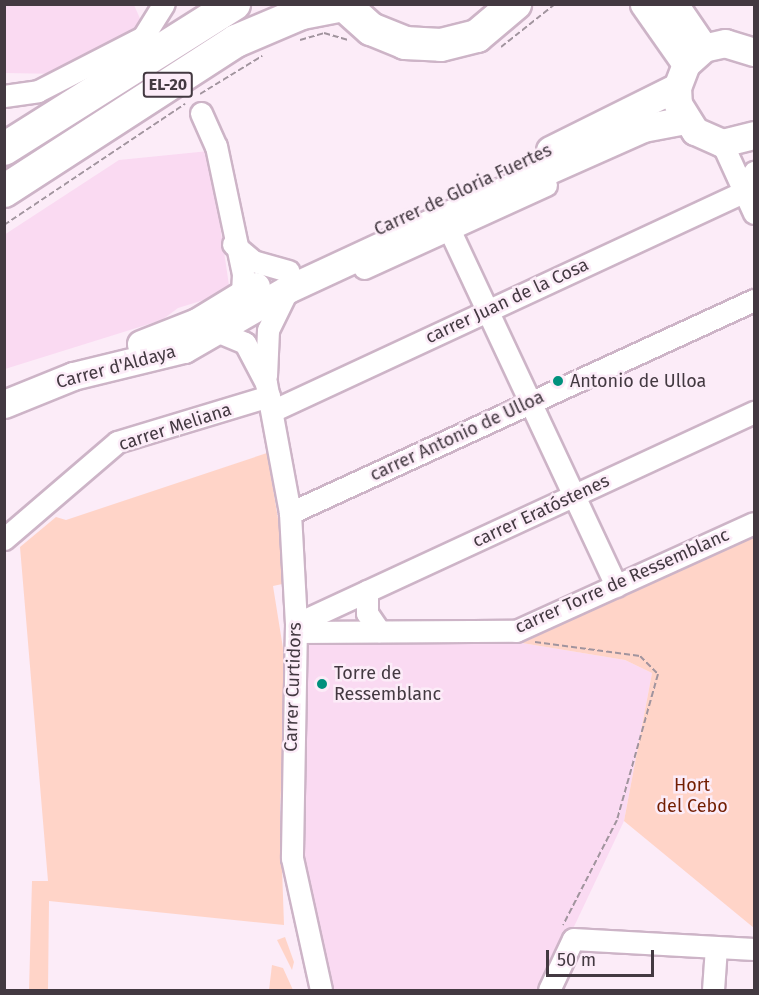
<!DOCTYPE html>
<html>
<head>
<meta charset="utf-8">
<style>
  body { margin:0 }
  #map { position:relative; width:759px; height:995px; overflow:hidden; background:#fcecf8; font-family:"Fira Sans",sans-serif }
  div>[style] { position:absolute }
  .built>* { inset:0; background:#fadaf2 }
  .green>* { inset:0; background:#ffd4c8 }
  .path>* { height:2px; margin-top:-1px; transform-origin:0; background:repeating-linear-gradient(90deg,#a1949e 0 6px,transparent 0 9px) }
  .roads { filter:drop-shadow(2px 0 #cdb4c7) drop-shadow(-2px 0 #cdb4c7) drop-shadow(0 2px #cdb4c7) drop-shadow(0 -2px #cdb4c7) }
  .minor>* { height:21px; margin:-10.5px; padding:0 10.5px; transform-origin:10.5px; border-radius:10.5px; background:#fff }
  .major>* { height:27px; margin:-13.5px; padding:0 13.5px; transform-origin:13.5px; border-radius:13.5px; background:#fff }
  .highway>* { height:32px; margin:-16px; padding:0 16px; transform-origin:16px; border-radius:16px; background:#fff }
  .dots>* { width:16px; height:16px; translate:-50% -50%; box-sizing:border-box; border:3px solid #fcecf8; border-radius:50% }
  span { translate:-50% -50%; white-space:nowrap; text-align:center; line-height:1.15; -webkit-text-stroke:5px #fcecf8; paint-order:stroke }
  .shield-label span { padding:2px 4px; background:#fcecf8; border:2px solid; border-radius:4px; -webkit-text-stroke-width:0 }
  .shield-label { font-size:16px; color:#433941; font-weight:700 }
  .street-label { font-size:18px; color:#433941 }
  .poi-label { font-size:18px; color:#433941 }
  .left { translate:0 -50%; text-align:left }
  .park-label { font-size:18px; color:#731e03 }
  .frame { position:absolute; inset:0; border:6px solid #433941; pointer-events:none }
  .scale { position:absolute; left:546px; top:950px; width:108px; height:27px; box-sizing:border-box; border:3px solid #433941; border-top:0; padding-left:8px; font-size:18px; line-height:21px; white-space:nowrap; color:#433941; -webkit-text-stroke:4px #fcecf8; paint-order:stroke }
</style>
</head>
<body>
<div id="map">
  <div class="built">
    <div style="clip-path:polygon(5px 5px,134px 5px,142px 23px,60px 74px,5px 73px)"></div>
    <div style="clip-path:polygon(209px 151px,230px 292px,178px 308px,162px 320px,5px 369px,4px 235px,119px 160px)"></div>
    <div style="clip-path:polygon(308px 642px,522px 643px,625px 660px,652px 673px,624px 821px,544px 990px,333px 990px,302px 846px,297px 663px)"></div>
  </div>
  <div class="green">
    <div style="clip-path:polygon(267px 453px,287px 572px,287px 583px,273px 586px,287px 673px,280px 810px,284px 925px,49px 901px,48px 990px,29px 990px,32px 881px,48px 881px,20px 547px,56px 517px,66px 520px)"></div>
    <div style="clip-path:polygon(754px 535px,754px 928px,624px 821px,652px 673px,625px 660px,522px 643px)"></div>
    <div style="clip-path:polygon(285px 937px,294px 962px,292px 970px,277px 940px)"></div>
    <div style="clip-path:polygon(272px 965px,283px 968px,293px 990px,269px 990px)"></div>
  </div>
  <div class="path">
    <div style="left:300px;top:40px;width:25px;rotate:-16deg"></div>
    <div style="left:324px;top:33px;width:26px;rotate:16deg"></div>
    <div style="left:501px;top:47px;width:69px;rotate:-38.5deg"></div>
    <div style="left:200px;top:94px;width:73px;rotate:-31.5deg"></div>
    <div style="left:4px;top:225px;width:218px;rotate:-33.8deg"></div>
    <div style="left:535px;top:642px;width:106px;rotate:7.6deg"></div>
    <div style="left:640px;top:656px;width:25px;rotate:45deg"></div>
    <div style="left:658px;top:674px;width:152px;rotate:105.7deg"></div>
    <div style="left:617px;top:820px;width:118px;rotate:117.2deg"></div>
  </div>
  <div class="roads">
    <div class="minor">
      <div style="left:4px;top:96px;width:34px;rotate:-8deg"></div>
      <div style="left:38px;top:91px;width:118px;rotate:-27.2deg"></div>
      <div style="left:143px;top:37px;width:39px;rotate:-58deg"></div>
      <div style="left:201px;top:113px;width:36px;rotate:66deg"></div>
      <div style="left:216px;top:146px;width:131px;rotate:78.1deg"></div>
      <div style="left:243px;top:274px;width:20px;rotate:93deg"></div>
      <div style="left:722px;top:143px;width:77px;rotate:65.4deg"></div>
      <div style="left:743px;top:192px;width:23px;rotate:-61deg"></div>
      <div style="left:450px;top:231px;width:392px;rotate:64.9deg"></div>
      <div style="left:233px;top:244px;width:26px;rotate:40deg"></div>
      <div style="left:253px;top:261px;width:37px;rotate:16deg"></div>
      <div style="left:364px;top:268px;width:200px;rotate:-24.5deg"></div>
      <div style="left:219px;top:332px;width:28px;rotate:23deg"></div>
      <div style="left:245px;top:343px;width:45px;rotate:62.3deg"></div>
      <div style="left:266px;top:383px;width:132px;rotate:79.5deg"></div>
      <div style="left:290px;top:513px;width:111px;rotate:86.9deg"></div>
      <div style="left:296px;top:624px;width:234px;rotate:91deg"></div>
      <div style="left:292px;top:858px;width:135px;rotate:77.6deg"></div>
      <div style="left:266px;top:376px;width:46px;rotate:-87.5deg"></div>
      <div style="left:268px;top:330px;width:46px;rotate:-64deg"></div>
      <div style="left:272px;top:411px;width:519px;rotate:-24.94deg"></div>
      <div style="left:290px;top:513px;width:511px;rotate:-24.66deg"></div>
      <div style="left:4px;top:539px;width:149px;rotate:-40.6deg"></div>
      <div style="left:117px;top:442px;width:159px;rotate:-16.8deg"></div>
      <div style="left:367px;top:591px;width:22px;rotate:90deg"></div>
      <div style="left:367px;top:613px;width:22px;rotate:56deg"></div>
      <div style="left:296px;top:624px;width:505px;rotate:-24.84deg"></div>
      <div style="left:296px;top:632px;width:220px;rotate:-0.3deg"></div>
      <div style="left:516px;top:631px;width:261px;rotate:-24.4deg"></div>
      <div style="left:549px;top:990px;width:56px;rotate:-64.8deg"></div>
      <div style="left:573px;top:939px;width:181px;rotate:3.2deg"></div>
      <div style="left:713px;top:990px;width:43px;rotate:-86deg"></div>
    </div>
    <div class="major">
      <div style="left:644px;top:4px;width:73px;rotate:55deg"></div>
      <div style="left:674px;top:4px;width:53px;rotate:55.7deg"></div>
      <div style="left:754px;top:52px;width:30px;rotate:-163deg"></div>
      <div style="left:725px;top:43px;width:22px;rotate:167deg"></div>
      <div style="left:704px;top:48px;width:24px;rotate:138deg"></div>
      <div style="left:686px;top:64px;width:25px;rotate:111deg"></div>
      <div style="left:677px;top:87px;width:17px;rotate:87deg"></div>
      <div style="left:678px;top:104px;width:32px;rotate:58deg"></div>
      <div style="left:695px;top:131px;width:30px;rotate:24deg"></div>
      <div style="left:722px;top:143px;width:33px;rotate:-14deg"></div>
      <div style="left:550px;top:150px;width:142px;rotate:-26.4deg"></div>
      <div style="left:141px;top:344px;width:60px;rotate:-21.4deg"></div>
      <div style="left:197px;top:322px;width:69px;rotate:-31.4deg"></div>
      <div style="left:4px;top:404px;width:74px;rotate:-22.1deg"></div>
      <div style="left:73px;top:376px;width:114px;rotate:-13.7deg"></div>
      <div style="left:184px;top:349px;width:120px;rotate:-30deg"></div>
      <div style="left:288px;top:289px;width:169px;rotate:-24.9deg"></div>
      <div style="left:441px;top:218px;width:221px;rotate:-24deg"></div>
      <div style="left:643px;top:128px;width:43px;rotate:-10.8deg"></div>
    </div>
    <div class="highway">
      <div style="left:343px;top:4px;width:38px;rotate:42deg"></div>
      <div style="left:371px;top:29px;width:37px;rotate:22deg"></div>
      <div style="left:405px;top:43px;width:36px;rotate:3deg"></div>
      <div style="left:441px;top:45px;width:37px;rotate:-14deg"></div>
      <div style="left:477px;top:36px;width:50px;rotate:-40.1deg"></div>
      <div style="left:4px;top:149px;width:272px;rotate:-32.2deg"></div>
      <div style="left:4px;top:191px;width:276px;rotate:-32.9deg"></div>
      <div style="left:236px;top:41px;width:72px;rotate:-23deg"></div>
      <div style="left:302px;top:13px;width:42px;rotate:-11deg"></div>
    </div>
  </div>
  <div class="dots">
    <div style="left:558px;top:381px;background:#00917d"></div>
    <div style="left:322px;top:684px;background:#00917d"></div>
  </div>
  <div class="shield-label">
    <span style="left:168px;top:85px">EL-20</span>
  </div>
  <div class="street-label">
    <span style="left:463px;top:190px;rotate:-25deg">Carrer de Gloria Fuertes</span>
    <span style="left:507px;top:301px;rotate:-25deg">carrer Juan de la Cosa</span>
    <span style="left:116px;top:367px;rotate:-15deg">Carrer d'Aldaya</span>
    <span style="left:175px;top:427px;rotate:-18deg">carrer Meliana</span>
    <span style="left:457px;top:436px;rotate:-25deg">carrer Antonio de Ulloa</span>
    <span style="left:541px;top:511px;rotate:-25deg">carrer Eratóstenes</span>
    <span style="left:622px;top:581px;rotate:-24deg">carrer Torre de Ressemblanc</span>
    <span style="left:293px;top:687px;rotate:-88deg">Carrer Curtidors</span>
  </div>
  <div class="poi-label">
    <span class="left" style="left:570px;top:381px">Antonio de Ulloa</span>
    <span class="left" style="left:334px;top:684px">Torre de<br>Ressemblanc</span>
  </div>
  <div class="park-label">
    <span style="left:692px;top:796px">Hort<br>del Cebo</span>
  </div>
  <div class="frame"></div>
  <div class="scale">50 m</div>
</div>
</body>
</html>
